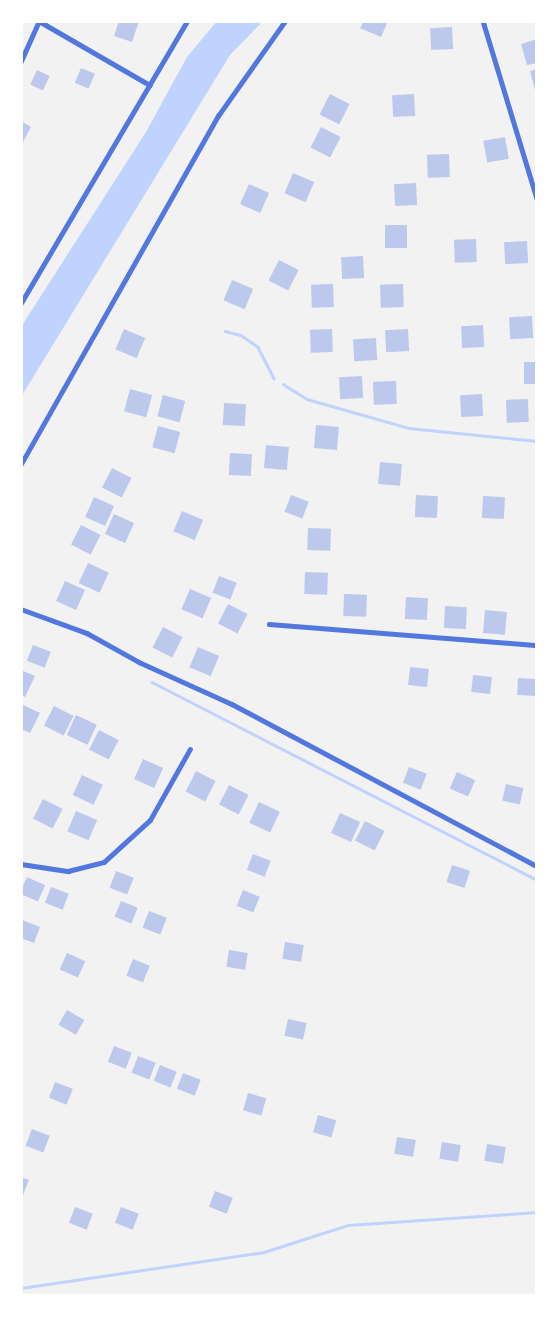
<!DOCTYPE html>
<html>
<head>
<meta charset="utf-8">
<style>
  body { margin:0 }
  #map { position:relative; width:558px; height:1317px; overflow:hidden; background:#f2f2f2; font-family:Raleway,sans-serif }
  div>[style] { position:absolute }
  .water>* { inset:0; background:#bfd3fe }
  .stream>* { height:2.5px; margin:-1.25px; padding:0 1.25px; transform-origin:1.25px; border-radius:1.25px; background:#bfd3fe }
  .building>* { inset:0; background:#bdc9ec; transform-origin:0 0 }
  .minor>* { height:4.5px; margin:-2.25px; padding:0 2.25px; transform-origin:2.25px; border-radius:2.25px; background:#5277de }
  span { translate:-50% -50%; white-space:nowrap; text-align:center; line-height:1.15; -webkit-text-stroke:5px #fff; paint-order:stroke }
  .frame { position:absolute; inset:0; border:23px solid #fff; pointer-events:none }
</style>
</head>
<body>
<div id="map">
  <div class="water">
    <div style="clip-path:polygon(217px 21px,263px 21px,230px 55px,21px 397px,21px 327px,146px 132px,187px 57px)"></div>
  </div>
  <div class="stream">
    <div style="left:225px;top:331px;width:16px;rotate:14deg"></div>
    <div style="left:241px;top:335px;width:21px;rotate:35deg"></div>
    <div style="left:258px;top:347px;width:35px;rotate:63deg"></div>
    <div style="left:283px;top:384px;width:28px;rotate:32deg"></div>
    <div style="left:307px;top:399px;width:106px;rotate:15.9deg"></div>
    <div style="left:409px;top:428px;width:129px;rotate:5.8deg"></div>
    <div style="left:152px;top:682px;width:433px;rotate:27.2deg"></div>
    <div style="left:21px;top:1288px;width:246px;rotate:-8.4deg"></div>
    <div style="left:264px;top:1252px;width:88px;rotate:-17.8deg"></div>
    <div style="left:348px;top:1225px;width:189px;rotate:-3.9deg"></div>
  </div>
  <div class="building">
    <div style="clip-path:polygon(119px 21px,139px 21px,132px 42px,114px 36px)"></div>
    <div style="clip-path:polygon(364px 21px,388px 21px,381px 37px,360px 28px)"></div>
    <div style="left:452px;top:27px;width:22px;height:22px;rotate:87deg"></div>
    <div style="clip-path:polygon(537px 39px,537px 63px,527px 65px,521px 44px)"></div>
    <div style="left:81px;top:68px;width:15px;height:16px;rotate:23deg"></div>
    <div style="clip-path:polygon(537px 69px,537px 93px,536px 94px,530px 71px)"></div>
    <div style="left:37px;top:70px;width:14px;height:16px;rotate:25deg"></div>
    <div style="left:330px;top:94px;width:22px;height:23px;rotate:27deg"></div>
    <div style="left:414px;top:94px;width:22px;height:22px;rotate:87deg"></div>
    <div style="clip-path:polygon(21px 121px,31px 127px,23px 142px,21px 140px)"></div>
    <div style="left:321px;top:127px;width:22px;height:23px;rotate:27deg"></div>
    <div style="left:505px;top:137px;width:22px;height:22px;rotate:80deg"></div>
    <div style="left:449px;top:154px;width:23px;height:22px;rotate:88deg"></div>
    <div style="left:293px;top:173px;width:23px;height:22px;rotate:23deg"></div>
    <div style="left:416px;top:183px;width:22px;height:22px;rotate:87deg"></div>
    <div style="left:249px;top:184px;width:22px;height:22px;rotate:24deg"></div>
    <div style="left:385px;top:225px;width:22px;height:23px"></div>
    <div style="left:476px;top:239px;width:23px;height:22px;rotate:88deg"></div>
    <div style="left:527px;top:241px;width:22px;height:23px;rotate:87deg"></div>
    <div style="left:363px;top:256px;width:22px;height:22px;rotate:87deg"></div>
    <div style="left:279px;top:260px;width:22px;height:23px;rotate:27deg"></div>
    <div style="left:232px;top:280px;width:23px;height:22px;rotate:23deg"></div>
    <div style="left:333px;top:284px;width:23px;height:22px;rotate:88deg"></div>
    <div style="left:403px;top:284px;width:23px;height:23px;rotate:88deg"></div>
    <div style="left:532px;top:316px;width:22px;height:23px;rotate:87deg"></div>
    <div style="left:483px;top:325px;width:22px;height:22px;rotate:87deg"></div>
    <div style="left:124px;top:329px;width:23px;height:22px;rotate:23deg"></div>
    <div style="left:332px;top:329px;width:23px;height:22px;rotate:88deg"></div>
    <div style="left:408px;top:329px;width:22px;height:23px;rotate:87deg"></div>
    <div style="left:376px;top:338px;width:22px;height:23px;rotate:87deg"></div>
    <div style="left:537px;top:362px;width:22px;height:13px;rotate:90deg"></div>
    <div style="left:362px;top:376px;width:22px;height:23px;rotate:87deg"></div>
    <div style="left:396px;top:381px;width:23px;height:23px;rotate:88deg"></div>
    <div style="left:130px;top:389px;width:23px;height:23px;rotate:15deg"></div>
    <div style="left:482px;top:394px;width:22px;height:22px;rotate:87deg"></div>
    <div style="left:163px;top:395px;width:23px;height:22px;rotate:15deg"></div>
    <div style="left:528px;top:399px;width:23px;height:22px;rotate:88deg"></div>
    <div style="left:224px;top:403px;width:22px;height:22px;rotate:3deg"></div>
    <div style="left:316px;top:425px;width:23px;height:23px;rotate:5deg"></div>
    <div style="left:158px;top:426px;width:23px;height:22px;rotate:15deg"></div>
    <div style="left:266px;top:445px;width:23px;height:23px;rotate:5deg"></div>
    <div style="left:230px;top:453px;width:22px;height:22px;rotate:3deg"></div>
    <div style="left:380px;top:462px;width:22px;height:22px;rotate:5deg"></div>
    <div style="left:112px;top:468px;width:22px;height:22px;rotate:27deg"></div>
    <div style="left:291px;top:495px;width:19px;height:18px;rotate:21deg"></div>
    <div style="left:416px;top:495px;width:22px;height:22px;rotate:3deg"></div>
    <div style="left:483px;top:496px;width:22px;height:22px;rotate:3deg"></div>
    <div style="left:94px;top:497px;width:22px;height:22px;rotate:24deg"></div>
    <div style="left:182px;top:511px;width:23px;height:22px;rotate:23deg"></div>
    <div style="left:114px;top:514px;width:22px;height:22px;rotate:24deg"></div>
    <div style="left:81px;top:525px;width:22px;height:22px;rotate:27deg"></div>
    <div style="left:308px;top:528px;width:23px;height:22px;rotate:2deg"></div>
    <div style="left:88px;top:563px;width:23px;height:22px;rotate:25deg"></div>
    <div style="left:305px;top:572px;width:23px;height:22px;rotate:2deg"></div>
    <div style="left:219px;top:576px;width:19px;height:18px;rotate:21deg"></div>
    <div style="left:65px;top:581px;width:22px;height:22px;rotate:24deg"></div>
    <div style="left:190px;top:589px;width:23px;height:22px;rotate:23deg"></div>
    <div style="left:344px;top:594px;width:23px;height:22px;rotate:2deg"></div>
    <div style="left:406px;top:597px;width:22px;height:22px;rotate:3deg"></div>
    <div style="left:228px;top:604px;width:22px;height:22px;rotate:27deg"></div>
    <div style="left:445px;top:606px;width:22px;height:22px;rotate:3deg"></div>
    <div style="left:485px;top:610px;width:22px;height:23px;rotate:5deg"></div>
    <div style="left:163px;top:627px;width:22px;height:23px;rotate:27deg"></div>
    <div style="left:33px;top:645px;width:19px;height:17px;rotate:21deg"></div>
    <div style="left:198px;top:647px;width:23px;height:22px;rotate:23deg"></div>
    <div style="left:410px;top:667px;width:19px;height:18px;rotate:6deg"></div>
    <div style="clip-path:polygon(21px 670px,35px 676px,25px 697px,21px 695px)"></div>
    <div style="left:473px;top:675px;width:19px;height:17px;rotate:6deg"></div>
    <div style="left:518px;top:678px;width:19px;height:17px;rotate:3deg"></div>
    <div style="clip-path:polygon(21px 704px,40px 713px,30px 733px,21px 729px)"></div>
    <div style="left:54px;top:706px;width:22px;height:22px;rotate:27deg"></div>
    <div style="left:76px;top:715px;width:23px;height:22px;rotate:25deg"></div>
    <div style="left:99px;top:730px;width:22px;height:22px;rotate:27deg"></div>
    <div style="left:143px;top:759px;width:22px;height:22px;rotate:24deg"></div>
    <div style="left:409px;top:767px;width:19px;height:17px;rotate:21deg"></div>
    <div style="left:196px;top:771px;width:22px;height:23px;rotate:27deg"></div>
    <div style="left:457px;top:772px;width:20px;height:18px;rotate:24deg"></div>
    <div style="left:82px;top:775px;width:23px;height:22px;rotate:25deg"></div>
    <div style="left:506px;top:784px;width:18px;height:17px;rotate:13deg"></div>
    <div style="left:229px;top:785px;width:22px;height:22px;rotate:27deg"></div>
    <div style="left:43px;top:799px;width:22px;height:22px;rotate:27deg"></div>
    <div style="left:259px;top:802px;width:23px;height:23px;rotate:25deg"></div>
    <div style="left:76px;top:811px;width:23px;height:22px;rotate:23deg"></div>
    <div style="left:340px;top:813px;width:22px;height:22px;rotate:24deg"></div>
    <div style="left:365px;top:821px;width:22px;height:22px;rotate:27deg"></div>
    <div style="left:253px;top:854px;width:19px;height:17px;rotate:21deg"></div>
    <div style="left:452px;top:865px;width:19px;height:18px;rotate:18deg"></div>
    <div style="left:116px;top:871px;width:19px;height:18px;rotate:21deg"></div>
    <div style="left:27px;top:877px;width:20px;height:18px;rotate:24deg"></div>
    <div style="left:51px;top:887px;width:19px;height:17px;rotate:21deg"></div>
    <div style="left:243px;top:890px;width:18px;height:17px;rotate:22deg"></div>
    <div style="left:121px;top:901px;width:18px;height:17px;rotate:22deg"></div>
    <div style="left:149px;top:911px;width:19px;height:18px;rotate:21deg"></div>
    <div style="clip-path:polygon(22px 920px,40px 927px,34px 943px,21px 938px)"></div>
    <div style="left:285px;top:942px;width:19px;height:17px;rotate:9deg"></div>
    <div style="left:229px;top:950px;width:19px;height:17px;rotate:9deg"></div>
    <div style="left:67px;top:953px;width:20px;height:18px;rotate:24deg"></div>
    <div style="left:133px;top:959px;width:18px;height:18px;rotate:22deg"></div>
    <div style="left:67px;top:1010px;width:20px;height:17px;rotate:30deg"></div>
    <div style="left:288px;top:1019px;width:19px;height:17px;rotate:12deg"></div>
    <div style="left:114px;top:1046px;width:19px;height:17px;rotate:21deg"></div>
    <div style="left:138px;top:1056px;width:19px;height:18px;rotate:21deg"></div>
    <div style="left:160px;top:1065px;width:18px;height:17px;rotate:22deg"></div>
    <div style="left:183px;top:1073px;width:19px;height:17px;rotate:21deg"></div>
    <div style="left:55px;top:1082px;width:19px;height:17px;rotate:21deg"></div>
    <div style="left:248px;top:1093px;width:19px;height:18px;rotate:16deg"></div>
    <div style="left:318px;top:1115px;width:19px;height:18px;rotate:16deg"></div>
    <div style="left:32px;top:1129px;width:19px;height:18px;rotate:21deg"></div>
    <div style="left:397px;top:1137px;width:19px;height:17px;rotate:9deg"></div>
    <div style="left:442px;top:1142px;width:19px;height:17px;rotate:9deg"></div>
    <div style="left:487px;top:1144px;width:19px;height:17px;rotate:9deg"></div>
    <div style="clip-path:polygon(21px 1177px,29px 1180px,21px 1200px)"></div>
    <div style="left:215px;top:1191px;width:19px;height:17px;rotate:21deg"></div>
    <div style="left:75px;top:1207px;width:19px;height:17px;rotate:21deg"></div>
    <div style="left:121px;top:1207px;width:19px;height:17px;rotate:21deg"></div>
  </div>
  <div class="minor">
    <div style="left:39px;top:21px;width:128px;rotate:30deg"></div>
    <div style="left:483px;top:21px;width:186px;rotate:73.1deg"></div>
    <div style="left:21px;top:61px;width:44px;rotate:-65.8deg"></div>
    <div style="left:21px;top:303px;width:327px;rotate:-59.5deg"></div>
    <div style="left:21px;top:464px;width:400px;rotate:-60.5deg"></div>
    <div style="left:218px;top:116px;width:116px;rotate:-54.8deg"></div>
    <div style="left:21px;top:609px;width:70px;rotate:20deg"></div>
    <div style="left:87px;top:633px;width:60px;rotate:29.1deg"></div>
    <div style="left:139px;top:662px;width:102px;rotate:24.3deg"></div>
    <div style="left:232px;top:704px;width:345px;rotate:28deg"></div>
    <div style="left:269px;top:624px;width:269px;rotate:4.5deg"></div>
    <div style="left:21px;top:864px;width:48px;rotate:8.5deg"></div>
    <div style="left:68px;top:871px;width:37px;rotate:-14deg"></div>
    <div style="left:104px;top:862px;width:62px;rotate:-42.4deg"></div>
    <div style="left:150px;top:820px;width:81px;rotate:-60.6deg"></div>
  </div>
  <div class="frame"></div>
</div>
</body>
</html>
